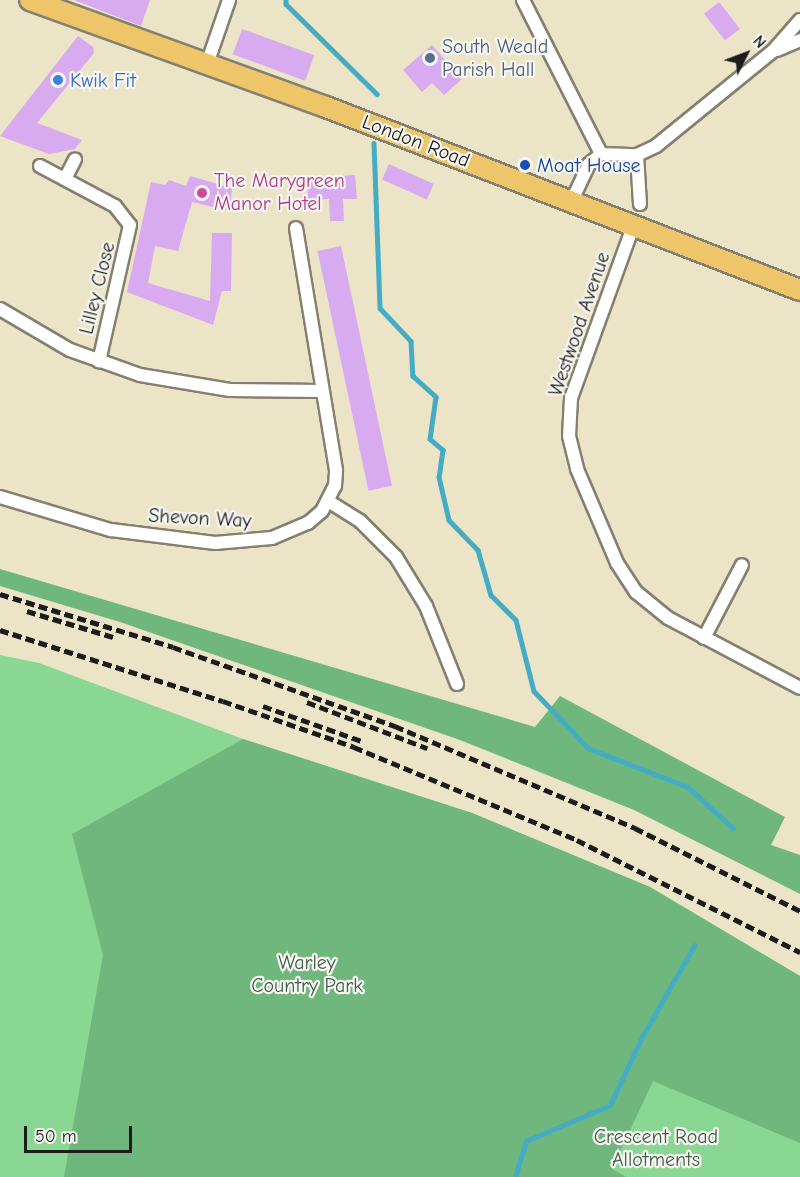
<!DOCTYPE html>
<html>
<head>
<meta charset="utf-8">
<style>
  body { margin:0 }
  #map { position:relative; width:800px; height:1177px; overflow:hidden; background:#ebe4c6; font-family:"Comic Neue",sans-serif }
  div>[style] { position:absolute }
  .green>* { inset:0; background:#8ad693 }
  .forest>* { inset:0; background:#6fb77d }
  .stream>* { height:4.5px; margin:-2.25px; padding:0 2.25px; transform-origin:2.25px; border-radius:2.25px; background:#44acc4 }
  .building>* { inset:0; background:#d8abf0; transform-origin:0 0 }
  .roads { filter:drop-shadow(2px 0 #848071) drop-shadow(-2px 0 #848071) drop-shadow(0 2px #848071) drop-shadow(0 -2px #848071) }
  .street>* { height:12px; margin:-6px; padding:0 6px; transform-origin:6px; border-radius:6px; background:#fff }
  .primary>* { height:20px; margin:-10px; padding:0 10px; transform-origin:10px; border-radius:10px; background:#eec569 }
  .rail>* { height:4.5px; margin-top:-2.25px; transform-origin:0; background:repeating-linear-gradient(90deg,#1c1c1c 0 9px,transparent 0 13.5px) }
  .dots>* { width:16px; height:16px; translate:-50% -50%; box-sizing:border-box; border:3px solid #f6f6f2; border-radius:50% }
  span { translate:-50% -50%; white-space:nowrap; text-align:center; line-height:1.15; -webkit-text-stroke:4.5px #f6f6f2; paint-order:stroke }
  .service-label { font-size:20px; color:#4e5e75 }
  .left { translate:0 -50%; text-align:left }
  .shop-label { font-size:20px; color:#366cbe }
  .street-label { font-size:20px; color:#1c1c1c }
  .transit-label { font-size:20px; color:#164399 }
  .hotel-label { font-size:20px; color:#b23c85 }
  .park-label { font-size:20px; color:#425d46 }
  .north { position:absolute; left:716px; top:24px; width:60px; height:60px; -webkit-text-stroke:4px #f6f6f2; paint-order:stroke; rotate:48deg; font-size:16px; font-weight:700; line-height:24px; text-align:center; color:#1c1c1c }
  .north::after { content:''; display:block; margin:auto; width:21px; height:27px; background:#1c1c1c; clip-path:polygon(50% 0,100% 100%,50% 72%,0 100%) }
  .scale { position:absolute; left:24px; top:1126px; width:108px; height:27px; box-sizing:border-box; border:3px solid #1c1c1c; border-top:0; padding-left:8px; font-size:18px; line-height:21px; white-space:nowrap; color:#1c1c1c; -webkit-text-stroke:4px #f6f6f2; paint-order:stroke }
</style>
</head>
<body>
<div id="map">
  <div class="green">
    <div style="clip-path:polygon(0 655px,39px 663px,243px 739px,472px 813px,650px 887px,800px 976px,800px 1177px,0 1177px)"></div>
  </div>
  <div class="forest">
    <div style="clip-path:polygon(0 569px,535px 727px,560px 696px,785px 817px,771px 845px,800px 855px,800px 894px,634px 810px,460px 740px,120px 622px,0 586px)"></div>
    <div style="clip-path:polygon(243px 739px,472px 813px,650px 887px,800px 976px,800px 1143px,653px 1081px,612px 1169px,626px 1177px,64px 1177px,103px 955px,72px 834px)"></div>
  </div>
  <div class="stream">
    <div style="left:286px;top:0;width:4px;rotate:90deg"></div>
    <div style="left:286px;top:4px;width:128px;rotate:44.7deg"></div>
    <div style="left:374px;top:143px;width:165px;rotate:87.9deg"></div>
    <div style="left:380px;top:308px;width:45px;rotate:46.8deg"></div>
    <div style="left:411px;top:341px;width:35px;rotate:87deg"></div>
    <div style="left:413px;top:376px;width:31px;rotate:42deg"></div>
    <div style="left:436px;top:397px;width:42px;rotate:98.1deg"></div>
    <div style="left:430px;top:439px;width:17px;rotate:40deg"></div>
    <div style="left:443px;top:450px;width:27px;rotate:98deg"></div>
    <div style="left:439px;top:477px;width:44px;rotate:76.9deg"></div>
    <div style="left:449px;top:520px;width:42px;rotate:46deg"></div>
    <div style="left:478px;top:550px;width:47px;rotate:73.9deg"></div>
    <div style="left:491px;top:595px;width:35px;rotate:45deg"></div>
    <div style="left:516px;top:620px;width:73px;rotate:75.8deg"></div>
    <div style="left:534px;top:691px;width:79px;rotate:46.5deg"></div>
    <div style="left:588px;top:748px;width:107px;rotate:21.3deg"></div>
    <div style="left:688px;top:787px;width:61px;rotate:42.3deg"></div>
    <div style="left:515px;top:1177px;width:38px;rotate:-73deg"></div>
    <div style="left:526px;top:1141px;width:91px;rotate:-23.2deg"></div>
    <div style="left:610px;top:1105px;width:75px;rotate:-64.8deg"></div>
    <div style="left:642px;top:1037px;width:105px;rotate:-60.3deg"></div>
  </div>
  <div class="building">
    <div style="clip-path:polygon(74px 0,150px 0,141px 26px)"></div>
    <div style="left:719px;top:2px;width:34px;height:19px;rotate:52deg"></div>
    <div style="left:242px;top:29px;width:77px;height:27px;rotate:20deg"></div>
    <div style="clip-path:polygon(78px 36px,93px 47px,94px 53px,37px 123px,82px 140px,75px 149px,49px 154px,0 136px)"></div>
    <div style="clip-path:polygon(432px 45px,462px 79px,444px 95px,432px 83px,422px 92px,403px 70px)"></div>
    <div style="left:389px;top:164px;width:49px;height:17px;rotate:24deg"></div>
    <div style="clip-path:polygon(355px 175px,357px 199px,343px 199px,344px 221px,330px 221px,329px 199px,308px 200px,307px 178px)"></div>
    <div style="clip-path:polygon(190px 176px,232px 188px,230px 211px,192px 202px,178px 251px,155px 246px,148px 283px,210px 301px,212px 233px,232px 233px,231px 291px,222px 291px,213px 325px,127px 292px,151px 182px,165px 185px,169px 180px,186px 186px)"></div>
    <div style="left:341px;top:246px;width:245px;height:24px;rotate:78deg"></div>
  </div>
  <div class="roads">
    <div class="street">
      <div style="left:523px;top:0;width:173px;rotate:63.1deg"></div>
      <div style="left:601px;top:154px;width:16px;rotate:140deg"></div>
      <div style="left:589px;top:164px;width:40px;rotate:115deg"></div>
      <div style="left:777px;top:50px;width:25px;rotate:-23deg"></div>
      <div style="left:207px;top:64px;width:68px;rotate:-71deg"></div>
      <div style="left:601px;top:154px;width:36px;rotate:2deg"></div>
      <div style="left:637px;top:155px;width:49px;rotate:86.5deg"></div>
      <div style="left:637px;top:155px;width:21px;rotate:-25deg"></div>
      <div style="left:656px;top:146px;width:151px;rotate:-39.1deg"></div>
      <div style="left:773px;top:51px;width:41px;rotate:-48.9deg"></div>
      <div style="left:40px;top:166px;width:85px;rotate:28.1deg"></div>
      <div style="left:115px;top:206px;width:24px;rotate:52deg"></div>
      <div style="left:130px;top:225px;width:140px;rotate:102.8deg"></div>
      <div style="left:65px;top:179px;width:22px;rotate:-63deg"></div>
      <div style="left:634px;top:224px;width:185px;rotate:109.9deg"></div>
      <div style="left:571px;top:398px;width:38px;rotate:93deg"></div>
      <div style="left:569px;top:436px;width:34px;rotate:76deg"></div>
      <div style="left:577px;top:469px;width:102px;rotate:66.9deg"></div>
      <div style="left:617px;top:563px;width:35px;rotate:57deg"></div>
      <div style="left:636px;top:592px;width:41px;rotate:39.1deg"></div>
      <div style="left:668px;top:618px;width:149px;rotate:27.9deg"></div>
      <div style="left:0;top:309px;width:81px;rotate:30.4deg"></div>
      <div style="left:70px;top:350px;width:74px;rotate:19.7deg"></div>
      <div style="left:140px;top:375px;width:91px;rotate:9.5deg"></div>
      <div style="left:230px;top:390px;width:91px;rotate:0.6deg"></div>
      <div style="left:0;top:497px;width:116px;rotate:16.6deg"></div>
      <div style="left:111px;top:530px;width:105px;rotate:7.1deg"></div>
      <div style="left:215px;top:543px;width:57px;rotate:-5deg"></div>
      <div style="left:272px;top:538px;width:39px;rotate:-23deg"></div>
      <div style="left:308px;top:523px;width:18px;rotate:-41deg"></div>
      <div style="left:322px;top:511px;width:28px;rotate:-63deg"></div>
      <div style="left:335px;top:486px;width:16px;rotate:-86deg"></div>
      <div style="left:336px;top:470px;width:245px;rotate:-99.4deg"></div>
      <div style="left:328px;top:501px;width:38px;rotate:32deg"></div>
      <div style="left:360px;top:521px;width:51px;rotate:45deg"></div>
      <div style="left:396px;top:557px;width:57px;rotate:58.5deg"></div>
      <div style="left:426px;top:606px;width:84px;rotate:68.3deg"></div>
      <div style="left:704px;top:638px;width:82px;rotate:-62.5deg"></div>
    </div>
    <div class="primary">
      <div style="left:30px;top:0;width:315px;rotate:19.9deg"></div>
      <div style="left:326px;top:107px;width:508px;rotate:21.11deg"></div>
    </div>
  </div>
  <div class="rail">
    <div style="left:0;top:594px;width:181px;rotate:17deg"></div>
    <div style="left:173px;top:647px;width:236px;rotate:19.6deg"></div>
    <div style="left:395px;top:726px;width:261px;rotate:23deg"></div>
    <div style="left:635px;top:828px;width:185px;rotate:26.7deg"></div>
    <div style="left:27px;top:611px;width:90px;rotate:16.8deg"></div>
    <div style="left:0;top:630px;width:234px;rotate:17.7deg"></div>
    <div style="left:223px;top:701px;width:139px;rotate:19.3deg"></div>
    <div style="left:354px;top:747px;width:242px;rotate:22.6deg"></div>
    <div style="left:577px;top:840px;width:250px;rotate:26.7deg"></div>
    <div style="left:307px;top:702px;width:129px;rotate:21deg"></div>
    <div style="left:263px;top:706px;width:105px;rotate:19.5deg"></div>
  </div>
  <div class="dots">
    <div style="left:430px;top:58px;background:#5c6f8a"></div>
    <div style="left:58px;top:80px;background:#3f7fe0"></div>
    <div style="left:525px;top:165px;background:#1a4fb4"></div>
    <div style="left:202px;top:193px;background:#d1479c"></div>
  </div>
  <div class="service-label">
    <span class="left" style="left:442px;top:58px">South Weald<br>Parish Hall</span>
  </div>
  <div class="shop-label">
    <span class="left" style="left:70px;top:80px">Kwik Fit</span>
  </div>
  <div class="street-label">
    <span style="left:416px;top:141px;rotate:21deg">London Road</span>
    <span style="left:97px;top:288px;rotate:-76deg">Lilley Close</span>
    <span style="left:579px;top:324px;rotate:-71deg">Westwood Avenue</span>
    <span style="left:200px;top:518px;rotate:3deg">Shevon Way</span>
  </div>
  <div class="transit-label">
    <span class="left" style="left:537px;top:165px">Moat House</span>
  </div>
  <div class="hotel-label">
    <span class="left" style="left:214px;top:192px">The Marygreen<br>Manor Hotel</span>
  </div>
  <div class="park-label">
    <span style="left:307px;top:974px">Warley<br>Country Park</span>
    <span style="left:656px;top:1148px">Crescent Road<br>Allotments</span>
  </div>
  <div class="north">N</div>
  <div class="scale">50 m</div>
</div>
</body>
</html>
